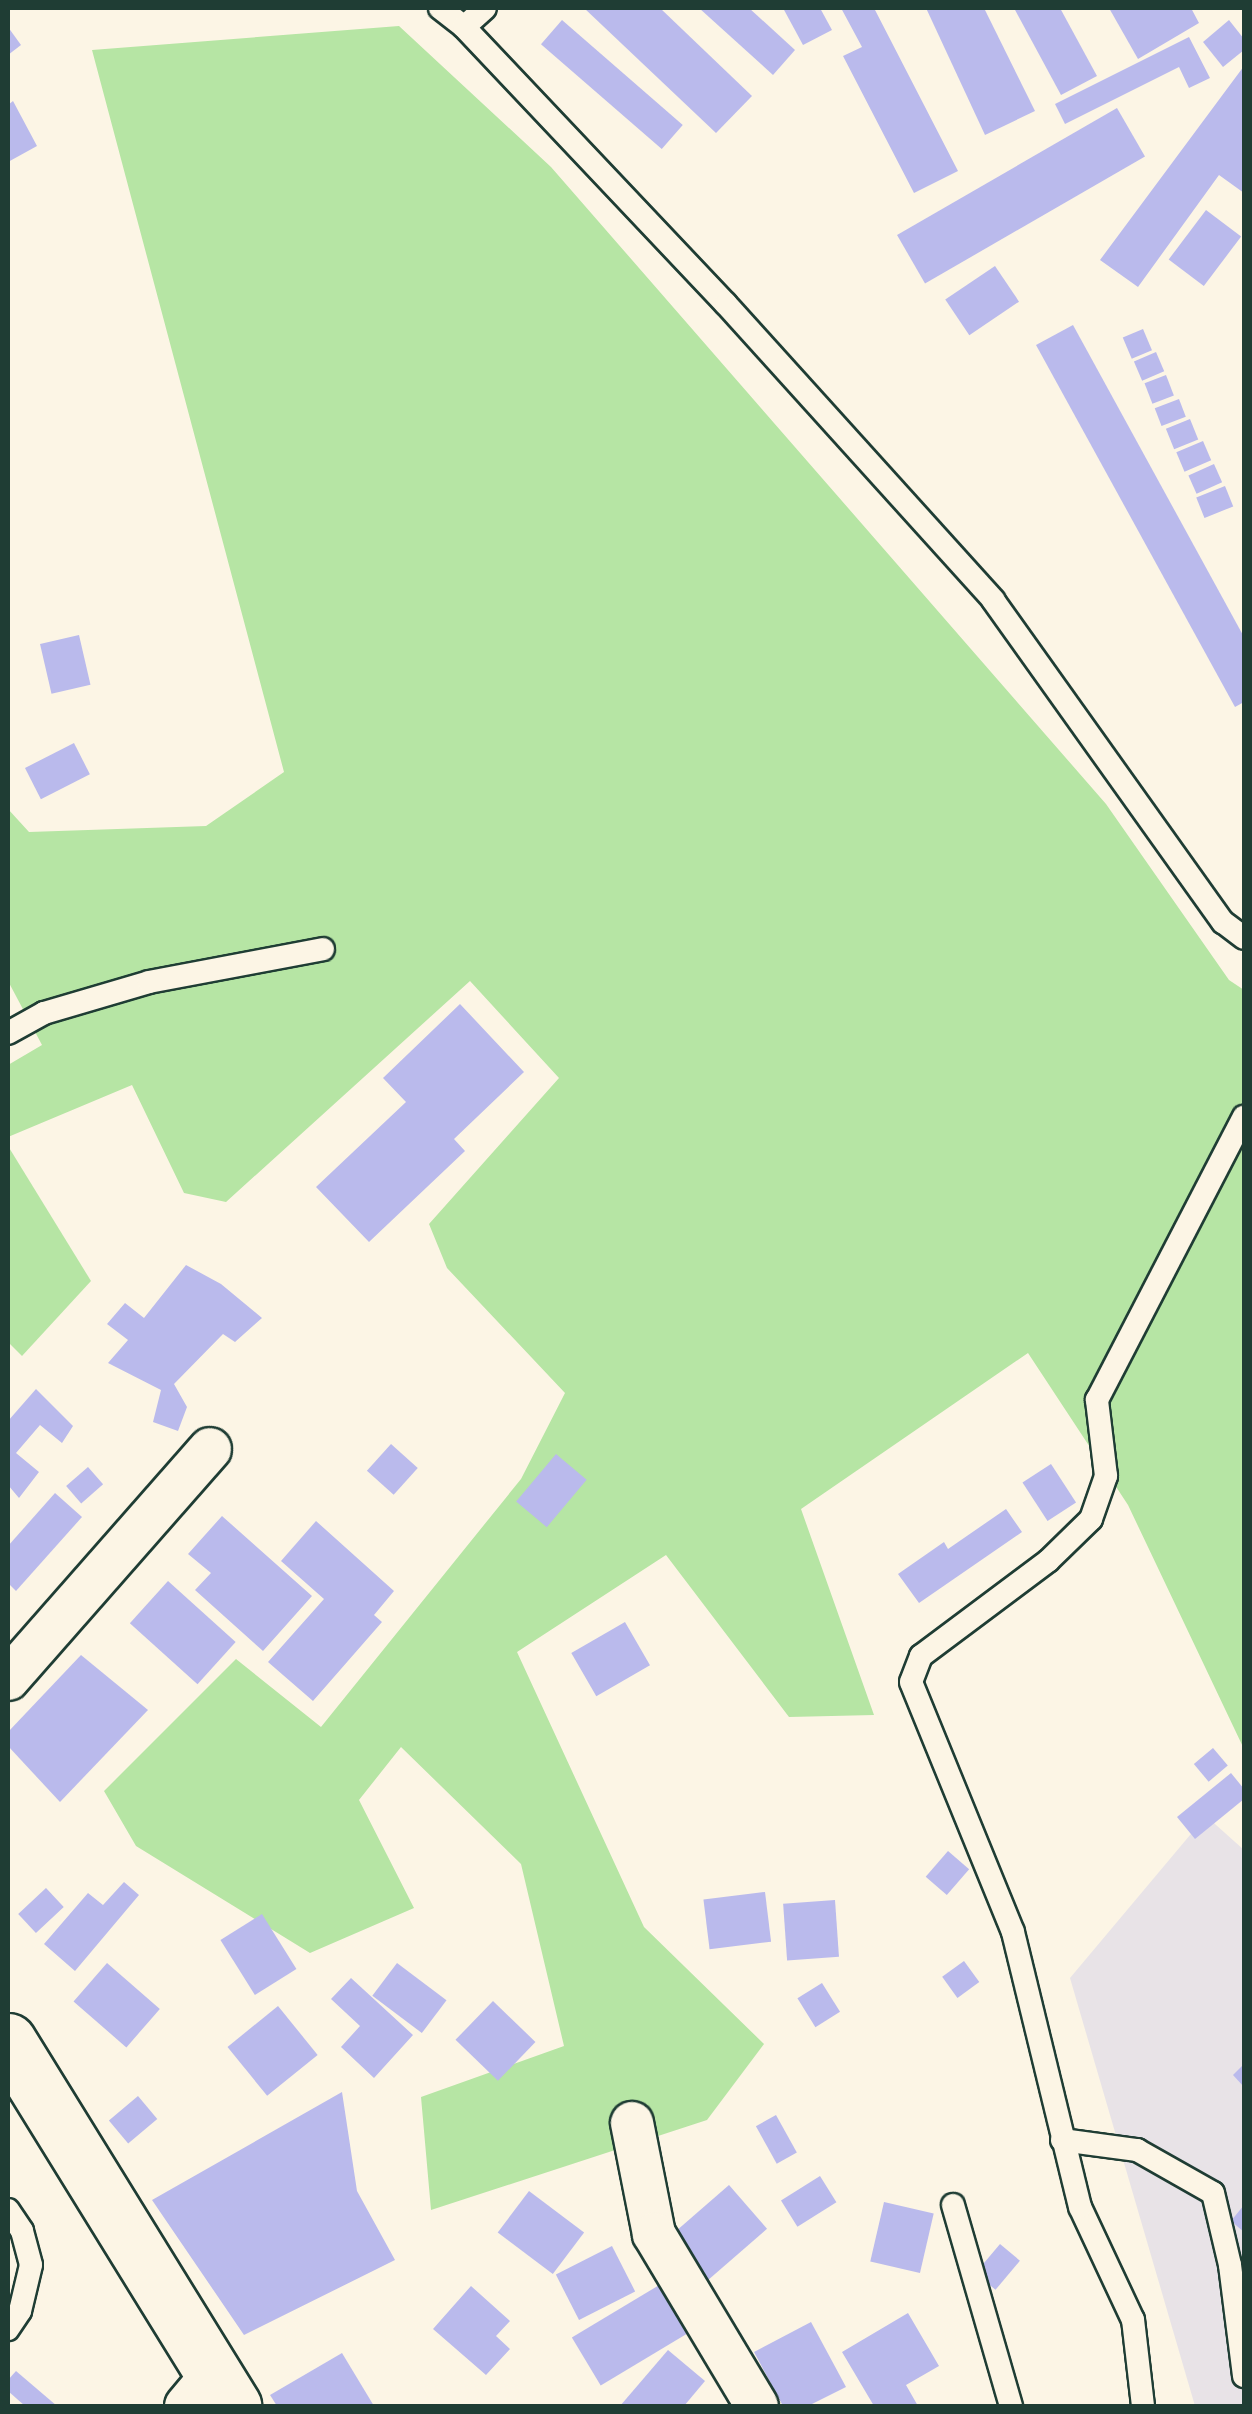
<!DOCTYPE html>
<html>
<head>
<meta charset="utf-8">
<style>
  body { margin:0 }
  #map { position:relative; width:1252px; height:2414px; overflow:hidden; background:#fcf5e5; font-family:Kalam,sans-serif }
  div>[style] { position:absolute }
  .built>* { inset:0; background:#e8e3e7 }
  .green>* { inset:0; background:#b6e5a4 }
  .building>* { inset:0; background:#babaec; transform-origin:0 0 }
  .roads { filter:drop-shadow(2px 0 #1f3d34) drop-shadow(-2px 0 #1f3d34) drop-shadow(0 2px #1f3d34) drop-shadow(0 -2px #1f3d34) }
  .lane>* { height:22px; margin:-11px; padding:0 11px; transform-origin:11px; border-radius:11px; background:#fcf5e5 }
  .street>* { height:42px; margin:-21px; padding:0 21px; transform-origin:21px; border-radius:21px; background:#fcf5e5 }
  .secondary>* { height:55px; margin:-27.5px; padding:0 27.5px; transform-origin:27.5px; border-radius:27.5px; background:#fcf5e5 }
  span { translate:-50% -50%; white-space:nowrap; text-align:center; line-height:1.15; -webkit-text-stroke:8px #fcf5e5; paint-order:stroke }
  .frame { position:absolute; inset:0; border:10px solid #1f3d34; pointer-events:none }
</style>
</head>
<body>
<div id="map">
  <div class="built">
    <div style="clip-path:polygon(1206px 1816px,1244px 1850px,1244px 2406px,1195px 2406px,1070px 1978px)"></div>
  </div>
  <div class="green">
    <div style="clip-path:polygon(399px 26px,551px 167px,1106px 804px,1229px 980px,1244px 990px,1244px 1749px,1128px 1505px,1028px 1353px,801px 1509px,874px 1715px,789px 1717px,666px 1555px,517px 1652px,644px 1927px,764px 2044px,707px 2120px,431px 2210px,421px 2097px,564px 2046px,521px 1864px,401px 1747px,359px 1800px,414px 1908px,310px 1953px,136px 1846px,104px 1791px,236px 1659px,321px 1727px,521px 1479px,565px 1393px,447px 1268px,429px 1224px,559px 1078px,470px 981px,226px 1202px,184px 1193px,132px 1085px,8px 1137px,8px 1065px,42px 1045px,8px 981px,8px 809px,29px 832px,206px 826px,284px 772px,92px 50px)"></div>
    <div style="clip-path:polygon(8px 1146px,91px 1281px,22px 1356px,8px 1342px)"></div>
  </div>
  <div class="building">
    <div style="clip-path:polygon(584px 8px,660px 8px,752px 96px,716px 133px)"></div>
    <div style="clip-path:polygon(699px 8px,749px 8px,795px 50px,773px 75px)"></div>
    <div style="clip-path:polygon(783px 8px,820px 8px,832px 30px,803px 45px)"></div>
    <div style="clip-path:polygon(841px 8px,874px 8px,958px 171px,914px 193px,843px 56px,862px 47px)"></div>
    <div style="clip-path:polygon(926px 8px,984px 8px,1035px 111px,985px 135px)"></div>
    <div style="clip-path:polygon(1014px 8px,1060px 8px,1097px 76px,1061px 95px)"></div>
    <div style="clip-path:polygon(1109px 8px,1191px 8px,1199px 23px,1138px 59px)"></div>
    <div style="left:562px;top:20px;width:160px;height:32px;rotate:41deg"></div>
    <div style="clip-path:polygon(1229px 20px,1244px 39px,1244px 50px,1223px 67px,1203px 42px)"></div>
    <div style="clip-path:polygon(8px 27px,21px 45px,8px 55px)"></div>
    <div style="clip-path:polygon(1189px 37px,1210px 78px,1189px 88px,1179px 67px,1065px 124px,1055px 104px)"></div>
    <div style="clip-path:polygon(1244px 66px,1244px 193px,1219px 175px,1138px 287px,1100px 260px)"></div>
    <div style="clip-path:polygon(13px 101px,37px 146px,8px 162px,8px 105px)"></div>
    <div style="left:1117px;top:108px;width:56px;height:254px;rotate:60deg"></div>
    <div style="left:1206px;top:210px;width:44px;height:62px;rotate:37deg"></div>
    <div style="left:995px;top:266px;width:43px;height:60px;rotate:56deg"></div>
    <div style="clip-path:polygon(1073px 325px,1244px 637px,1244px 702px,1235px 707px,1036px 345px)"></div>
    <div style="left:1143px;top:329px;width:23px;height:22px;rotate:67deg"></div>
    <div style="left:1156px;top:352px;width:21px;height:24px;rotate:67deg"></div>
    <div style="left:1166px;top:375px;width:22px;height:23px;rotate:69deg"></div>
    <div style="left:1179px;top:399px;width:19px;height:26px;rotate:69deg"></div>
    <div style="left:1190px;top:419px;width:22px;height:26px;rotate:68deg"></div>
    <div style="left:1203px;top:441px;width:21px;height:29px;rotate:67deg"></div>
    <div style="left:1214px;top:464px;width:20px;height:28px;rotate:66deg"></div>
    <div style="left:1225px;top:486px;width:22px;height:31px;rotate:68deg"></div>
    <div style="left:79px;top:635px;width:51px;height:40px;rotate:77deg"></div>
    <div style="left:74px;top:743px;width:35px;height:55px;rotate:63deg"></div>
    <div style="clip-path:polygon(460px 1004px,524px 1072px,454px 1139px,465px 1151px,369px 1242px,316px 1187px,406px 1102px,383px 1078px)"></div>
    <div style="clip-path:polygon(186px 1265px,221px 1284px,262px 1318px,235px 1342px,223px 1334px,174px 1384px,187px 1407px,178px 1431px,153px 1422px,161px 1390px,108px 1363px,128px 1340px,107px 1324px,125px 1303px,144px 1318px)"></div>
    <div style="clip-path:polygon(36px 1389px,73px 1426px,62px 1443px,40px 1425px,16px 1453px,39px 1472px,19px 1498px,8px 1485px,8px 1421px)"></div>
    <div style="left:391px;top:1444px;width:36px;height:36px;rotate:42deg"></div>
    <div style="left:556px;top:1454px;width:40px;height:62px;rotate:40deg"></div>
    <div style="left:1051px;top:1464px;width:46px;height:34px;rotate:57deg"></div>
    <div style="left:88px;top:1467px;width:23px;height:29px;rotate:49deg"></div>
    <div style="clip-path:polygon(55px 1493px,82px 1517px,16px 1591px,8px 1583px,8px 1546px)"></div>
    <div style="clip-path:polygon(1006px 1509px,1022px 1532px,919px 1603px,898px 1574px,944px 1542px,948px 1549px)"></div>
    <div style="clip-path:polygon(222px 1516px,312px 1596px,263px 1651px,195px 1590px,211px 1573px,188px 1554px)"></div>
    <div style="clip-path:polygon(316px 1521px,394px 1591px,374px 1615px,382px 1622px,313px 1701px,268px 1662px,324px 1599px,281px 1561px)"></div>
    <div style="left:168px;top:1581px;width:91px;height:57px;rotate:42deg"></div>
    <div style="left:625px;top:1622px;width:50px;height:62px;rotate:60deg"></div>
    <div style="clip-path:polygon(81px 1655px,148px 1710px,60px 1802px,8px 1746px,8px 1732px)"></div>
    <div style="left:1213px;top:1748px;width:23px;height:25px;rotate:50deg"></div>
    <div style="clip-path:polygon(1231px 1773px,1244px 1789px,1244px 1799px,1195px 1839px,1177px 1817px)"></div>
    <div style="left:948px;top:1851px;width:28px;height:34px;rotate:41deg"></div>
    <div style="clip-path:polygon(124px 1882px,139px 1895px,75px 1971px,44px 1944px,88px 1893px,103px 1905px)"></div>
    <div style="left:46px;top:1888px;width:26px;height:38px;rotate:47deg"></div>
    <div style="left:765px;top:1892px;width:50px;height:62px;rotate:83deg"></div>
    <div style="left:835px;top:1900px;width:57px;height:52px;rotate:86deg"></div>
    <div style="left:262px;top:1914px;width:65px;height:49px;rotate:58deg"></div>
    <div style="left:964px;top:1961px;width:26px;height:27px;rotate:54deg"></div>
    <div style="left:107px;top:1963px;width:70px;height:51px;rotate:41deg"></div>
    <div style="left:397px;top:1963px;width:62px;height:41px;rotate:37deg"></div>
    <div style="clip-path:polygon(351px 1978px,413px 2035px,374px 2078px,341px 2047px,360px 2026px,331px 1999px)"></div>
    <div style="left:822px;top:1983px;width:34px;height:29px;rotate:58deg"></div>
    <div style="left:493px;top:2001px;width:59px;height:54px;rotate:44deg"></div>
    <div style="left:278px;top:2006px;width:63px;height:65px;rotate:51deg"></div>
    <div style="clip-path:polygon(1244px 2064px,1244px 2087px,1233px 2075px)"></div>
    <div style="clip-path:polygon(342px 2092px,357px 2191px,395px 2260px,244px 2335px,152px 2200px)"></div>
    <div style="left:138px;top:2096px;width:30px;height:38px;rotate:50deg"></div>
    <div style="left:776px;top:2115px;width:43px;height:23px;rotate:61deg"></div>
    <div style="left:820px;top:2176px;width:31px;height:46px;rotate:58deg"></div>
    <div style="left:729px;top:2185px;width:58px;height:80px;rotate:49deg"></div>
    <div style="left:529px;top:2191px;width:69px;height:52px;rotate:37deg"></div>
    <div style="left:884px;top:2202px;width:51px;height:61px;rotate:13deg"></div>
    <div style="clip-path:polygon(1244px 2205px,1244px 2232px,1231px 2221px)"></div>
    <div style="left:1000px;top:2244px;width:26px;height:38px;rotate:40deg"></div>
    <div style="left:612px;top:2246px;width:51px;height:63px;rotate:63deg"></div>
    <div style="left:661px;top:2284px;width:56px;height:104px;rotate:59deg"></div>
    <div style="clip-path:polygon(471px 2286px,510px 2321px,496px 2336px,510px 2349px,486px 2375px,433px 2329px)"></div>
    <div style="clip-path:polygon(908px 2313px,939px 2366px,906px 2385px,918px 2406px,874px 2406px,842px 2352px)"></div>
    <div style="clip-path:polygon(811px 2322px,846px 2387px,808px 2406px,783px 2406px,754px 2352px)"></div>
    <div style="clip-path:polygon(668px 2350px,705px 2381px,684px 2406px,620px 2406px)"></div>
    <div style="clip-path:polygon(342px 2353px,374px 2406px,277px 2406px,270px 2395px)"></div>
    <div style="clip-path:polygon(16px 2371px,57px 2406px,25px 2406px,8px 2391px,8px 2380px)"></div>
  </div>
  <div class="roads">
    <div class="lane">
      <div style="left:440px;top:8px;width:31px;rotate:38deg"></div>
      <div style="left:464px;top:27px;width:381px;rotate:46.6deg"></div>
      <div style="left:726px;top:304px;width:399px;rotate:47.9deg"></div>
      <div style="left:993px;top:600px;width:396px;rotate:54.5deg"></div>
      <div style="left:1223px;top:922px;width:26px;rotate:37deg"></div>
      <div style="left:464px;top:27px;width:28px;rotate:-42deg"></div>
      <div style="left:8px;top:1033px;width:41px;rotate:-29.1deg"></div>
      <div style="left:44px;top:1013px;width:109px;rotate:-16.4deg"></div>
      <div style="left:149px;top:982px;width:177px;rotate:-10.7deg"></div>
      <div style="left:1062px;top:2140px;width:76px;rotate:7.6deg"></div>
      <div style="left:1137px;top:2150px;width:87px;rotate:29.5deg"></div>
      <div style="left:1213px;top:2193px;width:74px;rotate:76.7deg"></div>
      <div style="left:1230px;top:2265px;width:112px;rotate:82.8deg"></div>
      <div style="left:953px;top:2205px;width:209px;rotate:73.9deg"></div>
      <div style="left:8px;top:2210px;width:25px;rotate:56deg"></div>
      <div style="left:22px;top:2231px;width:35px;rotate:75deg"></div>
      <div style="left:31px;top:2265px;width:47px;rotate:103.4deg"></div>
      <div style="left:20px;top:2311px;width:22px;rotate:124deg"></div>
      <div style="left:1143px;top:2406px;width:87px;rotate:-96.6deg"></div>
      <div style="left:1133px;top:2320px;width:125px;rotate:-115.1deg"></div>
      <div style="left:1080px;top:2207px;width:283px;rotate:-103.7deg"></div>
      <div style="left:1013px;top:1932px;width:270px;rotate:-112.2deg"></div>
      <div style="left:911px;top:1682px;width:28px;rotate:-69deg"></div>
      <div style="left:921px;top:1656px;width:159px;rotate:-36.8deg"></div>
      <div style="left:1048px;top:1561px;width:60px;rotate:-44.3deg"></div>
      <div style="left:1091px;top:1519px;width:46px;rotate:-70.8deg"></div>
      <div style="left:1106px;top:1476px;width:77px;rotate:-96.8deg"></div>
      <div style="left:1097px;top:1400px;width:319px;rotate:-62.6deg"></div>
    </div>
    <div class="street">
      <div style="left:8px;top:1679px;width:306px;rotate:-48.7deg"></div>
      <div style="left:632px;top:2123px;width:113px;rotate:78.8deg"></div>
      <div style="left:654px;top:2234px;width:200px;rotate:59.1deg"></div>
      <div style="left:186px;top:2406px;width:40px;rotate:-50deg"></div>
    </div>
    <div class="secondary">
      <div style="left:8px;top:2041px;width:429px;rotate:58.3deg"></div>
    </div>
  </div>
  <div class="frame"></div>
</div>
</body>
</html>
